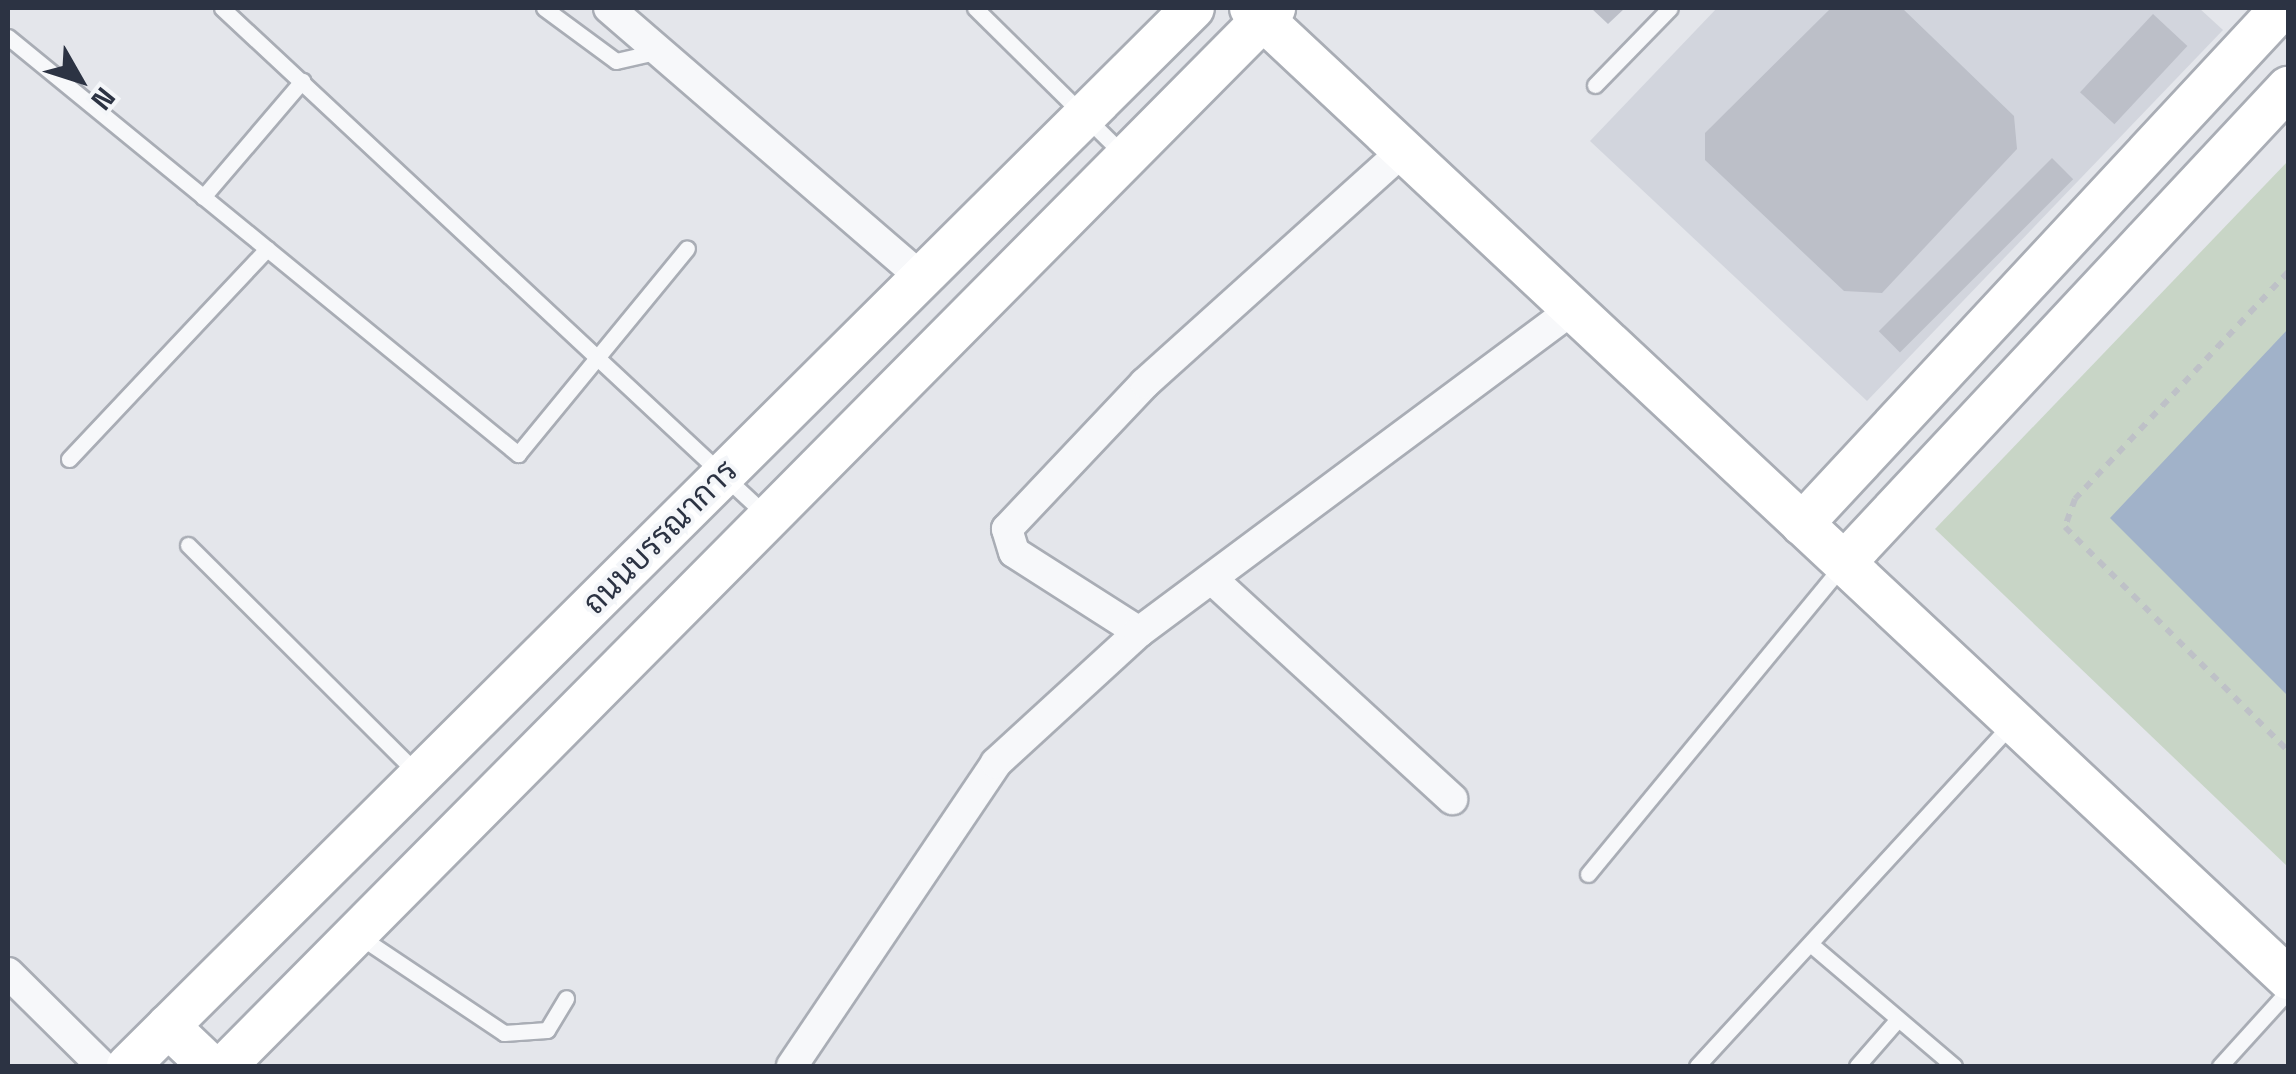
<!DOCTYPE html>
<html>
<head>
<meta charset="utf-8">
<style>
  body { margin:0 }
  #map { position:relative; width:2296px; height:1074px; overflow:hidden; background:#e4e6eb; font-family:"Space Grotesk",Sarabun,sans-serif }
  div>[style] { position:absolute }
  .built>* { inset:0; background:#d2d5dd }
  .green>* { inset:0; background:#c8d5c6 }
  .water>* { inset:0; background:#a1b2c9 }
  .building>* { inset:0; background:#bcbfc8; transform-origin:0 0 }
  .path>* { height:6px; margin-top:-3px; transform-origin:0; background:repeating-linear-gradient(90deg,#bec1c7 0 8px,transparent 0 16px) }
  .roads { filter:drop-shadow(2px 0 #a9adb5) drop-shadow(-2px 0 #a9adb5) drop-shadow(0 2px #a9adb5) drop-shadow(0 -2px #a9adb5) }
  .lane>* { height:15px; margin:-7.5px; padding:0 7.5px; transform-origin:7.5px; border-radius:7.5px; background:#f7f8fa }
  .street>* { height:30px; margin:-15px; padding:0 15px; transform-origin:15px; border-radius:15px; background:#f7f8fa }
  .secondary>* { height:42px; margin:-21px; padding:0 21px; transform-origin:21px; border-radius:21px; background:#fff }
  span { translate:-50% -50%; white-space:nowrap; text-align:center; line-height:1.15; -webkit-text-stroke:8px #f4f6f9; paint-order:stroke }
  .street-label { font-size:32px; color:#2c3343 }
  .frame { position:absolute; inset:0; border:10px solid #2c3343; pointer-events:none }
  .north { position:absolute; left:30px; top:30px; width:100px; height:100px; -webkit-text-stroke:8px #f4f6f9; paint-order:stroke; rotate:129deg; font-size:28px; font-weight:700; line-height:40px; text-align:center; color:#2c3343 }
  .north::after { content:''; display:block; margin:auto; width:35px; height:45px; background:#2c3343; clip-path:polygon(50% 0,100% 100%,50% 72%,0 100%) }
</style>
</head>
<body>
<div id="map">
  <div class="built">
    <div style="clip-path:polygon(1717px 8px,2199px 8px,2223px 30px,1867px 401px,1590px 141px)"></div>
  </div>
  <div class="green">
    <div style="clip-path:polygon(2288px 161px,2288px 867px,1935px 529px)"></div>
  </div>
  <div class="water">
    <div style="clip-path:polygon(2288px 329px,2288px 696px,2110px 518px)"></div>
  </div>
  <div class="building">
    <div style="clip-path:polygon(1591px 8px,1625px 8px,1608px 24px)"></div>
    <div style="clip-path:polygon(1831px 8px,1902px 8px,2014px 116px,2017px 149px,1882px 293px,1844px 291px,1705px 160px,1705px 133px)"></div>
    <div style="left:2153px;top:14px;width:47px;height:107px;rotate:43deg"></div>
    <div style="left:2052px;top:158px;width:30px;height:245px;rotate:45deg"></div>
  </div>
  <div class="path">
    <div style="left:2288px;top:272px;width:311px;rotate:133.2deg"></div>
    <div style="left:2075px;top:499px;width:30px;rotate:110deg"></div>
    <div style="left:2065px;top:527px;width:316px;rotate:45.1deg"></div>
  </div>
  <div class="roads">
    <div class="lane">
      <div style="left:222px;top:8px;width:745px;rotate:42.99deg"></div>
      <div style="left:544px;top:8px;width:89px;rotate:36.4deg"></div>
      <div style="left:616px;top:61px;width:45px;rotate:-12.8deg"></div>
      <div style="left:975px;top:8px;width:208px;rotate:44.6deg"></div>
      <div style="left:8px;top:37px;width:659px;rotate:39.27deg"></div>
      <div style="left:518px;top:454px;width:266px;rotate:-50.6deg"></div>
      <div style="left:1595px;top:85px;width:107px;rotate:-45.8deg"></div>
      <div style="left:203px;top:197px;width:153px;rotate:-49.5deg"></div>
      <div style="left:69px;top:459px;width:289px;rotate:-46.7deg"></div>
      <div style="left:188px;top:545px;width:326px;rotate:44.9deg"></div>
      <div style="left:1588px;top:874px;width:401px;rotate:-50.5deg"></div>
      <div style="left:359px;top:936px;width:174px;rotate:33.8deg"></div>
      <div style="left:504px;top:1033px;width:43px;rotate:-4deg"></div>
      <div style="left:547px;top:1030px;width:37px;rotate:-59deg"></div>
      <div style="left:1814px;top:947px;width:184px;rotate:40.4deg"></div>
      <div style="left:1697px;top:1066px;width:464px;rotate:-47.4deg"></div>
      <div style="left:1857px;top:1066px;width:62px;rotate:-48.9deg"></div>
      <div style="left:2220px;top:1066px;width:101px;rotate:-47.8deg"></div>
    </div>
    <div class="street">
      <div style="left:609px;top:8px;width:412px;rotate:40.8deg"></div>
      <div style="left:1212px;top:579px;width:326px;rotate:42.5deg"></div>
      <div style="left:1139px;top:632px;width:148px;rotate:-147.4deg"></div>
      <div style="left:1014px;top:552px;width:24px;rotate:-107deg"></div>
      <div style="left:1007px;top:529px;width:201px;rotate:-46.6deg"></div>
      <div style="left:1145px;top:383px;width:347px;rotate:-42deg"></div>
      <div style="left:8px;top:973px;width:132px;rotate:44.7deg"></div>
      <div style="left:792px;top:1066px;width:365px;rotate:-56deg"></div>
      <div style="left:996px;top:763px;width:194px;rotate:-42.5deg"></div>
      <div style="left:1139px;top:632px;width:541px;rotate:-36.66deg"></div>
    </div>
    <div class="secondary">
      <div style="left:1251px;top:8px;width:1420px;rotate:43.09deg"></div>
      <div style="left:1802px;top:524px;width:705px;rotate:-47.07deg"></div>
      <div style="left:1845px;top:562px;width:649px;rotate:-46.94deg"></div>
      <div style="left:168px;top:1026px;width:58px;rotate:43.6deg"></div>
      <div style="left:128px;top:1066px;width:1501px;rotate:-44.81deg"></div>
      <div style="left:225px;top:1066px;width:1490px;rotate:-45.24deg"></div>
    </div>
  </div>
  <div class="street-label">
    <span style="left:660px;top:537px;rotate:-45deg">ถนนบรรณาการ</span>
  </div>
  <div class="frame"></div>
  <div class="north">N</div>
</div>
</body>
</html>
